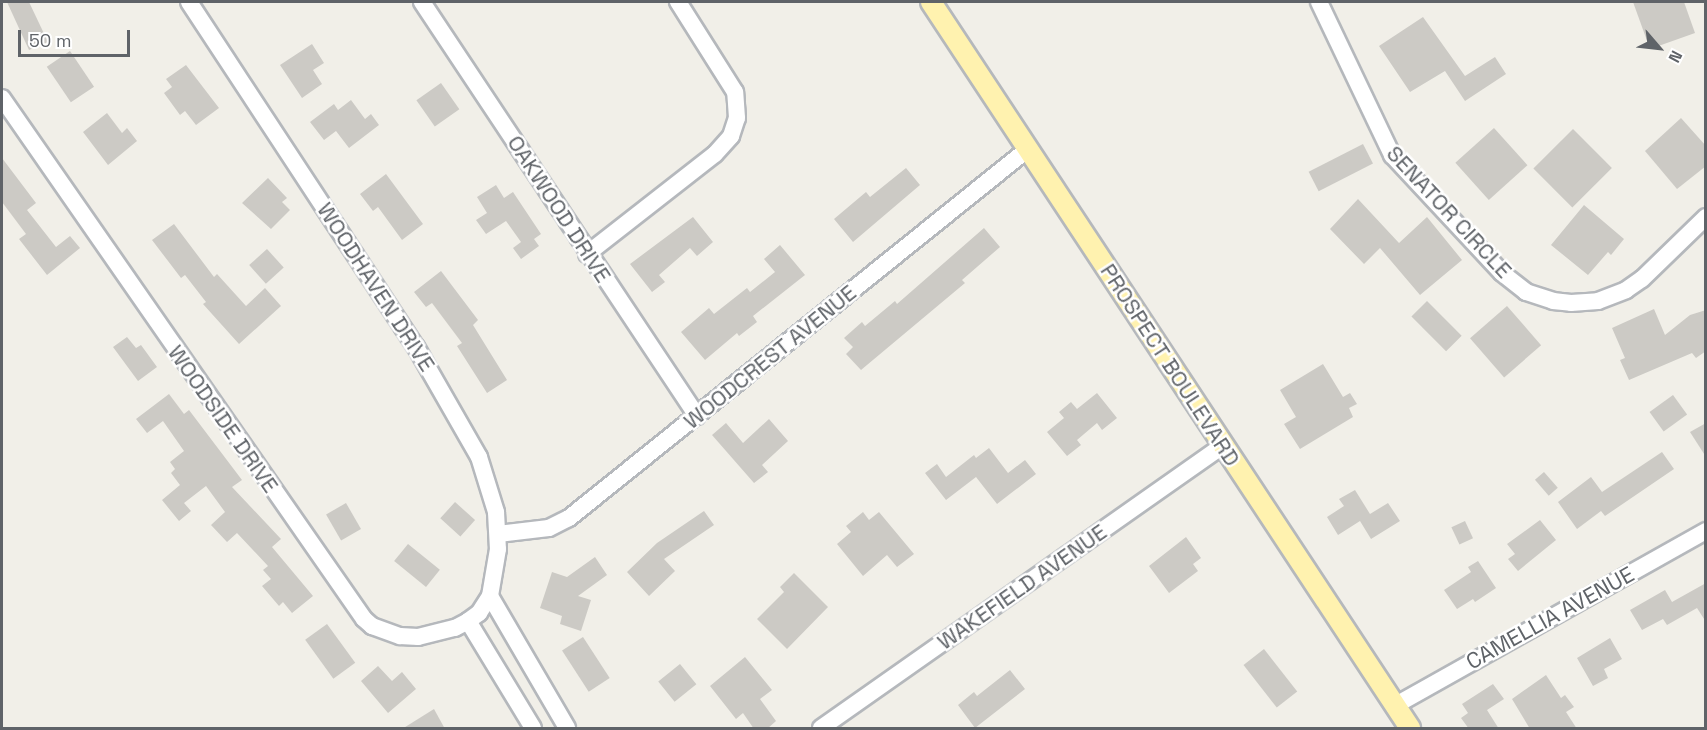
<!DOCTYPE html>
<html>
<head>
<meta charset="utf-8">
<style>
  body { margin:0 }
  #map { position:relative; width:1707px; height:730px; overflow:hidden; background:#f1efe8; font-family:"Space Grotesk",sans-serif }
  div>[style] { position:absolute }
  .building>* { inset:0; background:#cccac5; transform-origin:0 0 }
  .roads { filter:drop-shadow(2px 0 #b5b8bc) drop-shadow(-2px 0 #b5b8bc) drop-shadow(0 2px #b5b8bc) drop-shadow(0 -2px #b5b8bc) }
  .minor>* { height:16px; margin:-8px; padding:0 8px; transform-origin:8px; border-radius:8px; background:#fff }
  .major>* { height:20px; margin:-10px; padding:0 10px; transform-origin:10px; border-radius:10px; background:#fff2af }
  span { translate:-50% -50%; white-space:nowrap; text-align:center; line-height:1.15; -webkit-text-stroke:5px #fff; paint-order:stroke }
  .street-label { font-size:22px; color:#5f6368 }
  .frame { position:absolute; inset:0; border:3px solid #5f6368; pointer-events:none }
  .north { position:absolute; left:1629px; top:18px; width:60px; height:60px; -webkit-text-stroke:4px #fff; paint-order:stroke; rotate:118deg; font-size:16px; font-weight:700; line-height:24px; text-align:center; color:#5f6368 }
  .north::after { content:''; display:block; margin:auto; width:21px; height:27px; background:#5f6368; clip-path:polygon(50% 0,100% 100%,50% 72%,0 100%) }
  .scale { position:absolute; left:18px; top:30px; width:112px; height:27px; box-sizing:border-box; border:3px solid #5f6368; border-top:0; padding-left:8px; font-size:18px; line-height:21px; white-space:nowrap; color:#5f6368; -webkit-text-stroke:4px #fff; paint-order:stroke }
</style>
</head>
<body>
<div id="map">
  <div class="building">
    <div style="clip-path:polygon(7px 2px,29px 2px,48px 42px,29px 50px)"></div>
    <div style="clip-path:polygon(1633px 2px,1684px 2px,1695px 33px,1650px 49px)"></div>
    <div style="clip-path:polygon(1423px 17px,1465px 76px,1495px 57px,1506px 74px,1465px 101px,1445px 71px,1410px 92px,1379px 46px)"></div>
    <div style="clip-path:polygon(312px 44px,324px 63px,313px 70px,322px 84px,302px 98px,280px 65px)"></div>
    <div style="left:70px;top:51px;width:43px;height:28px;rotate:56deg"></div>
    <div style="clip-path:polygon(186px 65px,219px 108px,196px 125px,185px 111px,180px 115px,164px 93px,172px 87px,166px 79px)"></div>
    <div style="left:441px;top:83px;width:32px;height:30px;rotate:55deg"></div>
    <div style="clip-path:polygon(351px 100px,365px 119px,371px 114px,379px 125px,349px 148px,336px 131px,324px 140px,310px 122px,334px 104px,338px 110px)"></div>
    <div style="clip-path:polygon(107px 113px,122px 133px,127px 128px,137px 141px,108px 165px,83px 132px)"></div>
    <div style="clip-path:polygon(1681px 118px,1706px 146px,1706px 166px,1677px 189px,1645px 151px)"></div>
    <div style="left:1494px;top:128px;width:50px;height:52px;rotate:48deg"></div>
    <div style="left:1573px;top:129px;width:55px;height:56px;rotate:45deg"></div>
    <div style="left:1363px;top:144px;width:22px;height:61px;rotate:63deg"></div>
    <div style="clip-path:polygon(2px 158px,36px 203px,27px 210px,56px 247px,70px 236px,80px 248px,47px 275px,19px 239px,26px 234px,2px 202px)"></div>
    <div style="clip-path:polygon(906px 168px,920px 185px,853px 242px,834px 219px,866px 192px,870px 197px)"></div>
    <div style="clip-path:polygon(386px 174px,423px 224px,402px 240px,378px 207px,373px 211px,360px 194px)"></div>
    <div style="clip-path:polygon(268px 178px,287px 198px,282px 202px,290px 210px,271px 229px,242px 203px)"></div>
    <div style="clip-path:polygon(496px 185px,504px 198px,513px 192px,541px 234px,534px 239px,539px 246px,521px 259px,513px 248px,521px 242px,506px 221px,486px 234px,476px 220px,487px 213px,477px 197px)"></div>
    <div style="clip-path:polygon(1358px 199px,1399px 243px,1427px 217px,1462px 260px,1420px 295px,1380px 248px,1364px 264px,1330px 229px)"></div>
    <div style="clip-path:polygon(1584px 205px,1624px 239px,1611px 255px,1608px 252px,1588px 275px,1551px 245px)"></div>
    <div style="clip-path:polygon(693px 217px,713px 242px,697px 256px,690px 248px,659px 275px,665px 282px,652px 292px,630px 264px)"></div>
    <div style="clip-path:polygon(174px 224px,214px 277px,217px 274px,246px 306px,265px 288px,281px 306px,239px 344px,203px 304px,206px 302px,185px 275px,181px 278px,152px 240px)"></div>
    <div style="clip-path:polygon(984px 228px,1000px 247px,962px 280px,965px 283px,861px 370px,846px 354px,853px 347px,844px 338px,862px 322px,865px 326px,895px 301px,897px 304px)"></div>
    <div style="clip-path:polygon(780px 245px,805px 275px,753px 316px,757px 322px,739px 336px,737px 333px,705px 360px,681px 332px,709px 308px,714px 314px,747px 288px,750px 292px,775px 272px,764px 259px)"></div>
    <div style="left:267px;top:249px;width:25px;height:24px;rotate:48deg"></div>
    <div style="clip-path:polygon(441px 271px,478px 320px,473px 325px,507px 380px,487px 393px,457px 346px,462px 343px,432px 303px,426px 307px,414px 292px)"></div>
    <div style="left:1427px;top:301px;width:49px;height:22px;rotate:45deg"></div>
    <div style="left:1507px;top:306px;width:52px;height:49px;rotate:49deg"></div>
    <div style="clip-path:polygon(1654px 309px,1665px 335px,1690px 315px,1706px 310px,1706px 351px,1696px 358px,1692px 353px,1629px 380px,1620px 360px,1625px 358px,1612px 328px)"></div>
    <div style="clip-path:polygon(127px 337px,136px 348px,141px 345px,157px 367px,138px 381px,113px 347px)"></div>
    <div style="clip-path:polygon(1323px 364px,1343px 397px,1350px 393px,1357px 404px,1349px 408px,1353px 417px,1300px 449px,1284px 424px,1296px 417px,1280px 390px)"></div>
    <div style="clip-path:polygon(1097px 393px,1117px 418px,1102px 430px,1097px 423px,1077px 440px,1081px 445px,1067px 456px,1047px 432px,1064px 418px,1059px 412px,1071px 402px,1077px 409px)"></div>
    <div style="clip-path:polygon(169px 394px,184px 414px,189px 410px,242px 480px,232px 487px,281px 539px,272px 547px,313px 596px,292px 613px,283px 602px,279px 606px,262px 586px,271px 579px,263px 570px,268px 566px,237px 533px,227px 542px,211px 525px,225px 512px,206px 486px,184px 503px,191px 511px,179px 521px,162px 500px,180px 485px,171px 473px,175px 469px,170px 462px,184px 451px,163px 421px,147px 433px,136px 419px)"></div>
    <div style="left:1673px;top:395px;width:24px;height:29px;rotate:54deg"></div>
    <div style="clip-path:polygon(769px 419px,788px 441px,762px 465px,768px 472px,754px 483px,712px 435px,726px 423px,743px 443px)"></div>
    <div style="clip-path:polygon(1706px 423px,1706px 457px,1690px 432px)"></div>
    <div style="clip-path:polygon(989px 448px,1008px 473px,1025px 460px,1036px 474px,997px 504px,976px 477px,946px 500px,925px 473px,937px 464px,946px 477px,974px 455px,976px 458px)"></div>
    <div style="clip-path:polygon(1662px 452px,1674px 469px,1605px 516px,1601px 511px,1577px 529px,1558px 502px,1591px 477px,1602px 492px)"></div>
    <div style="left:1544px;top:472px;width:21px;height:12px;rotate:49deg"></div>
    <div style="clip-path:polygon(1355px 490px,1370px 514px,1388px 503px,1400px 521px,1371px 539px,1360px 521px,1338px 535px,1327px 517px,1344px 506px,1339px 499px)"></div>
    <div style="left:455px;top:502px;width:27px;height:22px;rotate:42deg"></div>
    <div style="left:346px;top:503px;width:30px;height:23px;rotate:60deg"></div>
    <div style="clip-path:polygon(704px 511px,714px 525px,664px 559px,675px 571px,649px 596px,627px 572px,657px 543px)"></div>
    <div style="clip-path:polygon(863px 512px,869px 520px,879px 512px,914px 554px,897px 567px,887px 555px,863px 576px,837px 544px,851px 532px,846px 526px)"></div>
    <div style="clip-path:polygon(1540px 520px,1556px 540px,1518px 571px,1508px 559px,1515px 554px,1507px 544px)"></div>
    <div style="left:1465px;top:521px;width:19px;height:15px;rotate:65deg"></div>
    <div style="clip-path:polygon(1186px 537px,1201px 558px,1193px 564px,1198px 571px,1169px 593px,1149px 566px)"></div>
    <div style="left:408px;top:544px;width:41px;height:22px;rotate:39deg"></div>
    <div style="clip-path:polygon(595px 557px,607px 575px,578px 596px,591px 600px,581px 631px,560px 624px,562px 616px,540px 608px,552px 572px,567px 577px)"></div>
    <div style="clip-path:polygon(1478px 561px,1496px 588px,1475px 602px,1473px 599px,1457px 609px,1444px 590px,1471px 572px,1468px 567px)"></div>
    <div style="clip-path:polygon(794px 573px,828px 607px,787px 649px,757px 619px,784px 592px,780px 587px)"></div>
    <div style="clip-path:polygon(1706px 583px,1706px 622px,1697px 608px,1667px 625px,1663px 619px,1642px 630px,1630px 610px,1665px 590px,1672px 602px)"></div>
    <div style="left:327px;top:624px;width:48px;height:27px;rotate:54deg"></div>
    <div style="left:583px;top:637px;width:49px;height:25px;rotate:57deg"></div>
    <div style="clip-path:polygon(1610px 638px,1622px 659px,1604px 669px,1608px 678px,1593px 686px,1577px 658px)"></div>
    <div style="left:1264px;top:649px;width:54px;height:26px;rotate:52deg"></div>
    <div style="clip-path:polygon(745px 657px,772px 690px,760px 699px,776px 721px,767px 729px,754px 729px,743px 713px,736px 719px,710px 686px)"></div>
    <div style="left:680px;top:664px;width:26px;height:28px;rotate:51deg"></div>
    <div style="clip-path:polygon(378px 666px,392px 681px,402px 672px,416px 689px,388px 713px,361px 681px)"></div>
    <div style="clip-path:polygon(1010px 670px,1025px 689px,975px 728px,958px 705px,974px 692px,977px 696px)"></div>
    <div style="clip-path:polygon(1546px 675px,1561px 698px,1565px 695px,1574px 707px,1566px 712px,1577px 729px,1530px 729px,1512px 699px)"></div>
    <div style="clip-path:polygon(1493px 684px,1504px 699px,1487px 710px,1499px 729px,1469px 729px,1461px 718px,1468px 713px,1462px 704px)"></div>
    <div style="clip-path:polygon(434px 709px,445px 729px,402px 729px)"></div>
  </div>
  <div class="roads">
    <div class="minor">
      <div style="left:189px;top:2px;width:413px;rotate:56.7deg"></div>
      <div style="left:416px;top:347px;width:127px;rotate:60.2deg"></div>
      <div style="left:479px;top:457px;width:58px;rotate:72.8deg"></div>
      <div style="left:496px;top:512px;width:37px;rotate:87deg"></div>
      <div style="left:498px;top:549px;width:48px;rotate:99.7deg"></div>
      <div style="left:422px;top:2px;width:497px;rotate:56.4deg"></div>
      <div style="left:1319px;top:2px;width:170px;rotate:64.5deg"></div>
      <div style="left:1392px;top:155px;width:161px;rotate:47deg"></div>
      <div style="left:1502px;top:273px;width:31px;rotate:38deg"></div>
      <div style="left:1526px;top:292px;width:28px;rotate:18deg"></div>
      <div style="left:1553px;top:301px;width:18px;rotate:6deg"></div>
      <div style="left:1571px;top:303px;width:27px;rotate:-4deg"></div>
      <div style="left:1598px;top:301px;width:30px;rotate:-21deg"></div>
      <div style="left:1626px;top:290px;width:19px;rotate:-35deg"></div>
      <div style="left:1642px;top:279px;width:89px;rotate:-44.1deg"></div>
      <div style="left:2px;top:98px;width:634px;rotate:55.21deg"></div>
      <div style="left:364px;top:619px;width:11px;rotate:41deg"></div>
      <div style="left:372px;top:626px;width:30px;rotate:20deg"></div>
      <div style="left:400px;top:636px;width:18px;rotate:3deg"></div>
      <div style="left:418px;top:637px;width:38px;rotate:-14deg"></div>
      <div style="left:455px;top:628px;width:15px;rotate:-28deg"></div>
      <div style="left:468px;top:621px;width:14px;rotate:-36deg"></div>
      <div style="left:479px;top:613px;width:20px;rotate:-57deg"></div>
      <div style="left:587px;top:254px;width:162px;rotate:-38deg"></div>
      <div style="left:715px;top:154px;width:24px;rotate:-48deg"></div>
      <div style="left:731px;top:136px;width:19px;rotate:-72deg"></div>
      <div style="left:737px;top:118px;width:26px;rotate:-94deg"></div>
      <div style="left:735px;top:92px;width:107px;rotate:-122.3deg"></div>
      <div style="left:498px;top:534px;width:51px;rotate:-6.7deg"></div>
      <div style="left:549px;top:528px;width:22px;rotate:-27deg"></div>
      <div style="left:569px;top:518px;width:589px;rotate:-38.8deg"></div>
      <div style="left:490px;top:596px;width:153px;rotate:59.7deg"></div>
      <div style="left:468px;top:621px;width:125px;rotate:58.7deg"></div>
      <div style="left:1394px;top:706px;width:358px;rotate:-29.3deg"></div>
      <div style="left:821px;top:728px;width:492px;rotate:-35.1deg"></div>
    </div>
    <div class="major">
      <div style="left:931px;top:2px;width:870px;rotate:56.58deg"></div>
    </div>
  </div>
  <div class="street-label">
    <span style="left:559px;top:209px;rotate:57deg">OAKWOOD DRIVE</span>
    <span style="left:1449px;top:212px;rotate:47deg">SENATOR CIRCLE</span>
    <span style="left:376px;top:287px;rotate:57deg">WOODHAVEN DRIVE</span>
    <span style="left:770px;top:357px;rotate:-39deg">WOODCREST AVENUE</span>
    <span style="left:1170px;top:365px;rotate:57deg">PROSPECT BOULEVARD</span>
    <span style="left:223px;top:419px;rotate:55deg">WOODSIDE DRIVE</span>
    <span style="left:1022px;top:587px;rotate:-35deg">WAKEFIELD AVENUE</span>
    <span style="left:1550px;top:618px;rotate:-29deg">CAMELLIA AVENUE</span>
  </div>
  <div class="frame"></div>
  <div class="north">N</div>
  <div class="scale">50 m</div>
</div>
</body>
</html>
